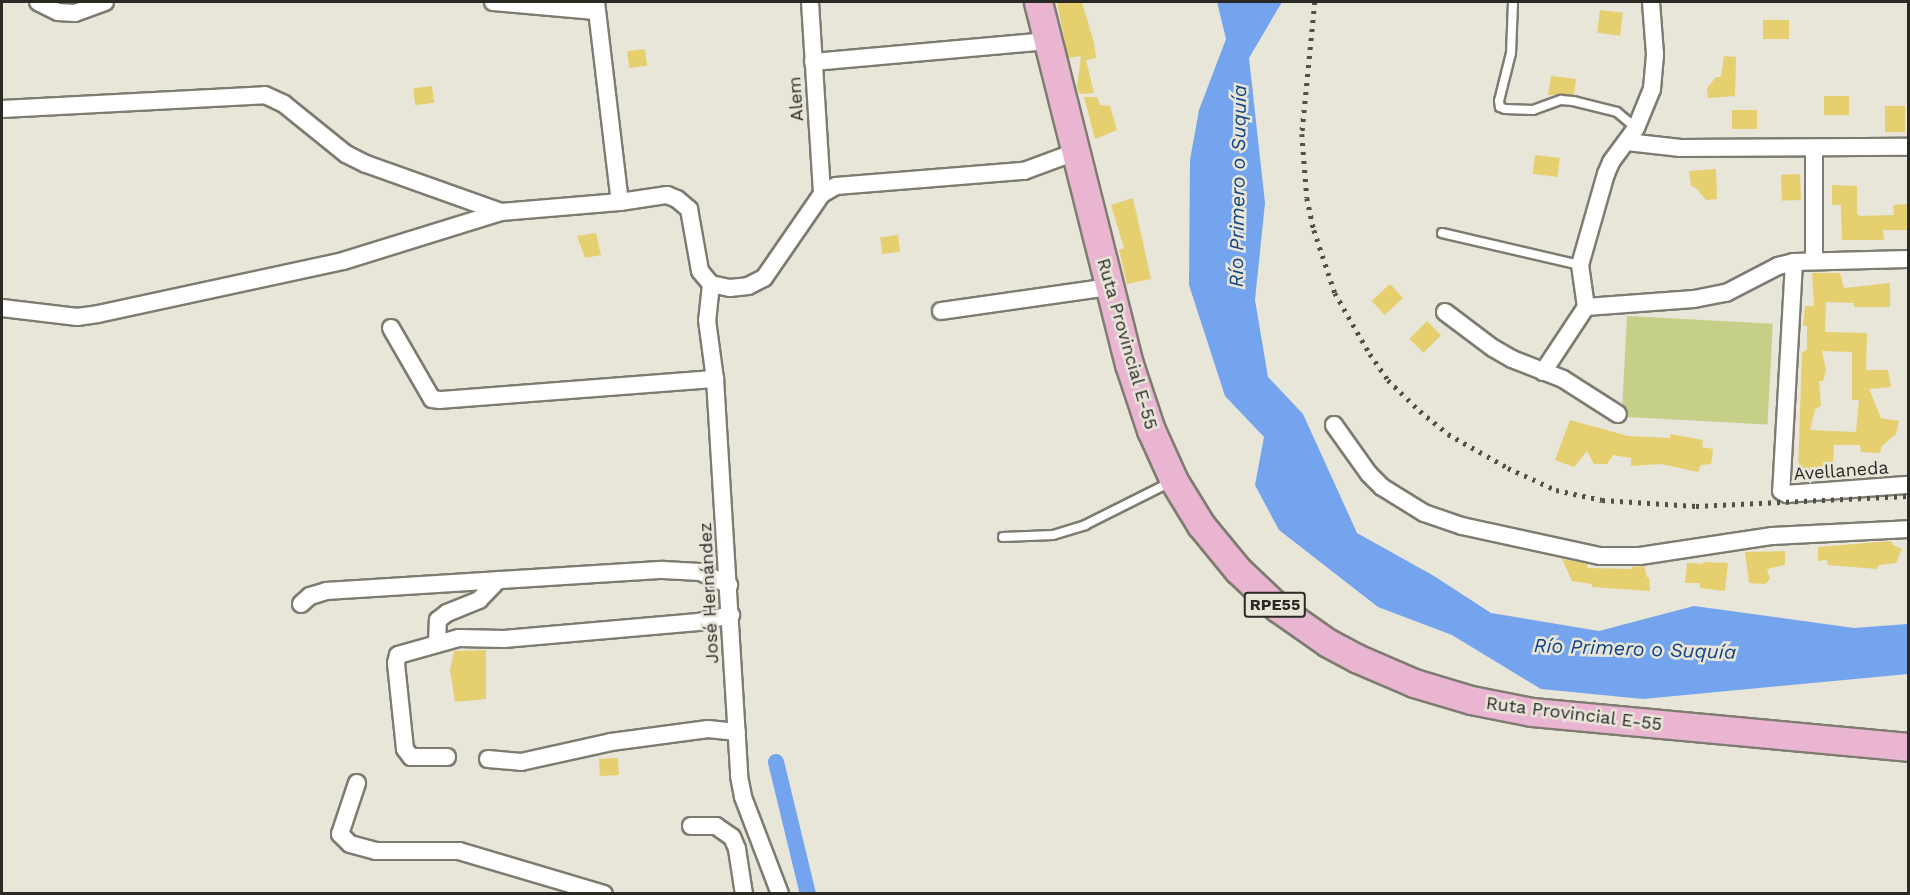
<!DOCTYPE html>
<html>
<head>
<meta charset="utf-8">
<style>
  body { margin:0 }
  #map { position:relative; width:1910px; height:895px; overflow:hidden; background:#e8e5d9; font-family:"Work Sans",sans-serif }
  div>[style] { position:absolute }
  .green>* { inset:0; background:#c5cf87; transform-origin:0 0 }
  .water>* { inset:0; background:#73a4ed }
  .canal>* { height:16px; margin:-8px; padding:0 8px; transform-origin:8px; border-radius:8px; background:#73a4ed }
  .building>* { inset:0; background:#e5cf6f; transform-origin:0 0 }
  .roads { filter:drop-shadow(2px 0 #7e7c71) drop-shadow(-2px 0 #7e7c71) drop-shadow(0 2px #7e7c71) drop-shadow(0 -2px #7e7c71) }
  .service>* { height:8px; margin:-4px; padding:0 4px; transform-origin:4px; border-radius:4px; background:#fff }
  .minor>* { height:16px; margin:-8px; padding:0 8px; transform-origin:8px; border-radius:8px; background:#fff }
  .primary>* { height:27px; margin:-13.5px; padding:0 13.5px; transform-origin:13.5px; border-radius:13.5px; background:#e9b5d1 }
  .rail>* { height:4.5px; margin-top:-2.25px; transform-origin:0; background:repeating-linear-gradient(90deg,#52504a 0 3px,transparent 0 9px) }
  span { translate:-50% -50%; white-space:nowrap; text-align:center; line-height:1.15; -webkit-text-stroke:5px #e8e5d9; paint-order:stroke }
  .shield-label span { padding:2px 4px; background:#e8e5d9; border:2px solid; border-radius:4px; -webkit-text-stroke-width:0 }
  .shield-label { font-size:16px; color:#2a2924; font-weight:700 }
  .street-label { font-size:18px; color:#2a2924 }
  .water-label { font-size:20px; color:#144383; font-style:italic }
  .frame { position:absolute; inset:0; border:3px solid #2a2924; pointer-events:none }
</style>
</head>
<body>
<div id="map">
  <div class="green">
    <div style="left:1627px;top:316px;width:146px;height:101px;rotate:3deg"></div>
  </div>
  <div class="water">
    <div style="clip-path:polygon(1217px 2px,1282px 2px,1249px 58px,1265px 203px,1255px 300px,1268px 377px,1303px 414px,1357px 533px,1434px 576px,1491px 613px,1599px 631px,1694px 606px,1854px 628px,1908px 624px,1908px 674px,1643px 699px,1541px 689px,1452px 635px,1378px 607px,1279px 530px,1255px 485px,1264px 437px,1225px 396px,1189px 285px,1190px 160px,1199px 110px,1226px 39px)"></div>
  </div>
  <div class="canal">
    <div style="left:776px;top:762px;width:136px;rotate:76.4deg"></div>
  </div>
  <div class="building">
    <div style="clip-path:polygon(1057px 2px,1082px 2px,1094px 43px,1096px 58px,1086px 60px,1094px 93px,1080px 94px,1077px 88px,1081px 56px,1068px 58px)"></div>
    <div style="left:1600px;top:10px;width:23px;height:23px;rotate:7deg"></div>
    <div style="left:1763px;top:20px;width:26px;height:19px"></div>
    <div style="left:645px;top:49px;width:17px;height:18px;rotate:83deg"></div>
    <div style="clip-path:polygon(1724px 56px,1736px 57px,1735px 96px,1708px 98px,1707px 88px,1716px 77px,1721px 77px)"></div>
    <div style="clip-path:polygon(1551px 76px,1576px 79px,1574px 95px,1548px 95px)"></div>
    <div style="left:432px;top:86px;width:17px;height:19px;rotate:83deg"></div>
    <div style="left:1824px;top:96px;width:25px;height:19px"></div>
    <div style="clip-path:polygon(1084px 97px,1097px 97px,1100px 105px,1110px 106px,1117px 130px,1095px 139px)"></div>
    <div style="left:1885px;top:106px;width:20px;height:26px"></div>
    <div style="left:1732px;top:110px;width:25px;height:19px"></div>
    <div style="left:1535px;top:155px;width:25px;height:19px;rotate:7deg"></div>
    <div style="clip-path:polygon(1716px 169px,1717px 199px,1706px 200px,1696px 188px,1691px 186px,1689px 171px)"></div>
    <div style="left:1800px;top:174px;width:26px;height:19px;rotate:88deg"></div>
    <div style="clip-path:polygon(1832px 185px,1857px 186px,1857px 214px,1860px 216px,1894px 215px,1893px 205px,1908px 204px,1908px 230px,1883px 230px,1884px 240px,1842px 240px,1841px 205px,1832px 205px)"></div>
    <div style="clip-path:polygon(1133px 198px,1151px 279px,1127px 284px,1119px 250px,1124px 248px,1111px 205px)"></div>
    <div style="clip-path:polygon(596px 233px,601px 255px,585px 258px,577px 236px)"></div>
    <div style="left:898px;top:235px;width:17px;height:18px;rotate:83deg"></div>
    <div style="clip-path:polygon(evenodd,1812px 273px,1840px 273px,1844px 288px,1890px 283px,1890px 307px,1854px 307px,1854px 303px,1826px 302px,1825px 332px,1867px 333px,1866px 370px,1888px 370px,1891px 387px,1869px 389px,1881px 418px,1899px 421px,1896px 434px,1882px 446px,1880px 453px,1861px 452px,1860px 445px,1834px 445px,1833px 463px,1818px 467px,1816px 472px,1798px 472px,1802px 353px,1807px 349px,1807px 326px,1803px 326px,1805px 306px,1814px 306px,1812px 273px,1822px 351px,1852px 352px,1852px 400px,1859px 400px,1856px 432px,1810px 430px,1815px 409px,1821px 406px,1819px 381px,1823px 381px,1826px 370px,1822px 351px)"></div>
    <div style="left:1390px;top:284px;width:19px;height:25px;rotate:47deg"></div>
    <div style="left:1427px;top:321px;width:20px;height:25px;rotate:45deg"></div>
    <div style="clip-path:polygon(1570px 420px,1628px 436px,1670px 438px,1670px 434px,1703px 440px,1702px 447px,1713px 449px,1711px 464px,1701px 465px,1698px 472px,1661px 464px,1631px 466px,1631px 458px,1613px 455px,1607px 464px,1594px 464px,1587px 451px,1574px 467px,1555px 460px)"></div>
    <div style="clip-path:polygon(1891px 541px,1893px 545px,1902px 549px,1896px 563px,1879px 565px,1877px 569px,1828px 565px,1827px 560px,1818px 561px,1818px 547px)"></div>
    <div style="clip-path:polygon(1785px 551px,1785px 565px,1767px 569px,1770px 579px,1765px 584px,1749px 583px,1745px 552px)"></div>
    <div style="clip-path:polygon(1562px 559px,1588px 564px,1587px 568px,1632px 569px,1632px 567px,1644px 566px,1647px 577px,1649px 578px,1650px 591px,1592px 587px,1592px 584px,1572px 581px)"></div>
    <div style="clip-path:polygon(1703px 562px,1728px 563px,1725px 591px,1700px 588px,1700px 583px,1685px 583px,1687px 563px,1703px 564px)"></div>
    <div style="clip-path:polygon(486px 650px,486px 699px,455px 702px,450px 670px,454px 651px)"></div>
    <div style="left:618px;top:758px;width:17px;height:19px;rotate:87deg"></div>
  </div>
  <div class="roads">
    <div class="service">
      <div style="left:1513px;top:2px;width:51px;rotate:92.2deg"></div>
      <div style="left:1511px;top:53px;width:49px;rotate:104deg"></div>
      <div style="left:1499px;top:101px;width:6px;rotate:81deg"></div>
      <div style="left:1500px;top:107px;width:5px;rotate:22deg"></div>
      <div style="left:1505px;top:109px;width:28px;rotate:2deg"></div>
      <div style="left:1533px;top:110px;width:30px;rotate:-20deg"></div>
      <div style="left:1561px;top:100px;width:12px;rotate:5deg"></div>
      <div style="left:1573px;top:101px;width:45px;rotate:14deg"></div>
      <div style="left:1617px;top:112px;width:25px;rotate:40deg"></div>
      <div style="left:1442px;top:233px;width:142px;rotate:13.1deg"></div>
      <div style="left:1003px;top:537px;width:50px;rotate:-2.3deg"></div>
      <div style="left:1053px;top:535px;width:34px;rotate:-17deg"></div>
      <div style="left:1085px;top:525px;width:96px;rotate:-26.6deg"></div>
    </div>
    <div class="minor">
      <div style="left:38px;top:2px;width:22px;rotate:27deg"></div>
      <div style="left:58px;top:12px;width:17px;rotate:3deg"></div>
      <div style="left:75px;top:13px;width:32px;rotate:-20deg"></div>
      <div style="left:493px;top:2px;width:103px;rotate:5deg"></div>
      <div style="left:596px;top:2px;width:201px;rotate:83.2deg"></div>
      <div style="left:810px;top:2px;width:192px;rotate:86.4deg"></div>
      <div style="left:813px;top:62px;width:236px;rotate:-5.1deg"></div>
      <div style="left:2px;top:109px;width:263px;rotate:-3deg"></div>
      <div style="left:265px;top:95px;width:21px;rotate:25deg"></div>
      <div style="left:284px;top:104px;width:80px;rotate:38.9deg"></div>
      <div style="left:346px;top:154px;width:22px;rotate:27deg"></div>
      <div style="left:366px;top:164px;width:143px;rotate:19.6deg"></div>
      <div style="left:1627px;top:142px;width:54px;rotate:6.3deg"></div>
      <div style="left:1681px;top:148px;width:227px;rotate:-0.3deg"></div>
      <div style="left:1814px;top:148px;width:113px;rotate:90deg"></div>
      <div style="left:1794px;top:262px;width:229px;rotate:93.2deg"></div>
      <div style="left:1781px;top:491px;width:7px;rotate:27deg"></div>
      <div style="left:1787px;top:494px;width:121px;rotate:-4.3deg"></div>
      <div style="left:711px;top:284px;width:36px;rotate:96deg"></div>
      <div style="left:707px;top:320px;width:60px;rotate:82.3deg"></div>
      <div style="left:715px;top:379px;width:398px;rotate:86.5deg"></div>
      <div style="left:739px;top:776px;width:21px;rotate:79deg"></div>
      <div style="left:743px;top:797px;width:104px;rotate:69.1deg"></div>
      <div style="left:1586px;top:307px;width:42px;rotate:-98.1deg"></div>
      <div style="left:1580px;top:265px;width:95px;rotate:-74.1deg"></div>
      <div style="left:1606px;top:174px;width:13px;rotate:-67deg"></div>
      <div style="left:1611px;top:162px;width:42px;rotate:-53.7deg"></div>
      <div style="left:1636px;top:128px;width:42px;rotate:-67.7deg"></div>
      <div style="left:1652px;top:89px;width:35px;rotate:-85deg"></div>
      <div style="left:1655px;top:54px;width:52px;rotate:-94.4deg"></div>
      <div style="left:2px;top:308px;width:76px;rotate:6.8deg"></div>
      <div style="left:77px;top:317px;width:21px;rotate:-8deg"></div>
      <div style="left:98px;top:314px;width:251px;rotate:-12.2deg"></div>
      <div style="left:343px;top:261px;width:165px;rotate:-17.2deg"></div>
      <div style="left:501px;top:212px;width:119px;rotate:-4.8deg"></div>
      <div style="left:620px;top:202px;width:48px;rotate:-8.5deg"></div>
      <div style="left:667px;top:195px;width:11px;rotate:22deg"></div>
      <div style="left:677px;top:199px;width:16px;rotate:40deg"></div>
      <div style="left:689px;top:209px;width:63px;rotate:79.9deg"></div>
      <div style="left:700px;top:271px;width:17px;rotate:50deg"></div>
      <div style="left:711px;top:284px;width:19px;rotate:12deg"></div>
      <div style="left:730px;top:288px;width:18px;rotate:-6deg"></div>
      <div style="left:748px;top:286px;width:18px;rotate:-27deg"></div>
      <div style="left:764px;top:278px;width:102px;rotate:-55.4deg"></div>
      <div style="left:822px;top:194px;width:16px;rotate:-30deg"></div>
      <div style="left:836px;top:186px;width:189px;rotate:-4.6deg"></div>
      <div style="left:1024px;top:171px;width:54px;rotate:-20.4deg"></div>
      <div style="left:941px;top:311px;width:170px;rotate:-8.1deg"></div>
      <div style="left:1445px;top:312px;width:60px;rotate:36.9deg"></div>
      <div style="left:1493px;top:348px;width:22px;rotate:30deg"></div>
      <div style="left:1512px;top:359px;width:55px;rotate:21.4deg"></div>
      <div style="left:1563px;top:379px;width:65px;rotate:32.5deg"></div>
      <div style="left:391px;top:328px;width:82px;rotate:60deg"></div>
      <div style="left:432px;top:399px;width:8px;rotate:7deg"></div>
      <div style="left:440px;top:400px;width:276px;rotate:-4.4deg"></div>
      <div style="left:1543px;top:372px;width:78px;rotate:-56.5deg"></div>
      <div style="left:1586px;top:307px;width:108px;rotate:-4.2deg"></div>
      <div style="left:1694px;top:299px;width:33px;rotate:-11deg"></div>
      <div style="left:1726px;top:293px;width:59px;rotate:-27.4deg"></div>
      <div style="left:1778px;top:266px;width:16px;rotate:-14deg"></div>
      <div style="left:1794px;top:262px;width:114px;rotate:-1.5deg"></div>
      <div style="left:1334px;top:425px;width:60px;rotate:54.5deg"></div>
      <div style="left:1369px;top:474px;width:18px;rotate:45deg"></div>
      <div style="left:1382px;top:487px;width:49px;rotate:31.8deg"></div>
      <div style="left:1424px;top:513px;width:40px;rotate:18.9deg"></div>
      <div style="left:1462px;top:526px;width:141px;rotate:12.3deg"></div>
      <div style="left:1600px;top:556px;width:40px"></div>
      <div style="left:1640px;top:556px;width:134px;rotate:-8.6deg"></div>
      <div style="left:1772px;top:536px;width:136px;rotate:-2.9deg"></div>
      <div style="left:301px;top:604px;width:12px;rotate:-42deg"></div>
      <div style="left:310px;top:596px;width:17px;rotate:-17deg"></div>
      <div style="left:326px;top:591px;width:338px;rotate:-3.6deg"></div>
      <div style="left:663px;top:570px;width:37px;rotate:3deg"></div>
      <div style="left:700px;top:572px;width:32px;rotate:24deg"></div>
      <div style="left:437px;top:644px;width:24px;rotate:-88deg"></div>
      <div style="left:438px;top:620px;width:11px;rotate:-38deg"></div>
      <div style="left:447px;top:613px;width:35px;rotate:-22deg"></div>
      <div style="left:479px;top:600px;width:28px;rotate:-46deg"></div>
      <div style="left:447px;top:757px;width:36px;rotate:180deg"></div>
      <div style="left:411px;top:757px;width:10px;rotate:-127deg"></div>
      <div style="left:405px;top:749px;width:86px;rotate:-96deg"></div>
      <div style="left:396px;top:663px;width:8px;rotate:-76deg"></div>
      <div style="left:398px;top:655px;width:63px;rotate:-15.6deg"></div>
      <div style="left:459px;top:638px;width:45px;rotate:1.3deg"></div>
      <div style="left:504px;top:639px;width:195px;rotate:-5deg"></div>
      <div style="left:698px;top:622px;width:34px;rotate:-12deg"></div>
      <div style="left:488px;top:759px;width:33px;rotate:5deg"></div>
      <div style="left:521px;top:762px;width:92px;rotate:-12.5deg"></div>
      <div style="left:611px;top:742px;width:98px;rotate:-7.6deg"></div>
      <div style="left:708px;top:729px;width:29px;rotate:6deg"></div>
      <div style="left:357px;top:783px;width:54px;rotate:108.4deg"></div>
      <div style="left:340px;top:834px;width:14px;rotate:45deg"></div>
      <div style="left:350px;top:844px;width:27px;rotate:15deg"></div>
      <div style="left:376px;top:851px;width:83px"></div>
      <div style="left:459px;top:851px;width:151px;rotate:16.5deg"></div>
      <div style="left:691px;top:826px;width:25px"></div>
      <div style="left:716px;top:826px;width:19px;rotate:35deg"></div>
      <div style="left:732px;top:837px;width:13px;rotate:67deg"></div>
      <div style="left:737px;top:849px;width:46px;rotate:81.2deg"></div>
    </div>
    <div class="primary">
      <div style="left:1038px;top:2px;width:373px;rotate:75.9deg"></div>
      <div style="left:1129px;top:364px;width:70px;rotate:71.6deg"></div>
      <div style="left:1151px;top:430px;width:56px;rotate:65.7deg"></div>
      <div style="left:1174px;top:481px;width:52px;rotate:58.5deg"></div>
      <div style="left:1201px;top:525px;width:58px;rotate:50.6deg"></div>
      <div style="left:1238px;top:570px;width:55px;rotate:43.5deg"></div>
      <div style="left:1278px;top:608px;width:61px;rotate:35deg"></div>
      <div style="left:1328px;top:643px;width:32px;rotate:28deg"></div>
      <div style="left:1356px;top:658px;width:63px;rotate:23.3deg"></div>
      <div style="left:1414px;top:683px;width:59px;rotate:16.6deg"></div>
      <div style="left:1471px;top:700px;width:62px;rotate:11.1deg"></div>
      <div style="left:1532px;top:712px;width:378px;rotate:5.3deg"></div>
    </div>
  </div>
  <div class="rail">
    <div style="left:1315px;top:2px;width:133px;rotate:95.6deg"></div>
    <div style="left:1302px;top:134px;width:64px;rotate:85.5deg"></div>
    <div style="left:1307px;top:198px;width:33px;rotate:78deg"></div>
    <div style="left:1314px;top:230px;width:66px;rotate:71.6deg"></div>
    <div style="left:1335px;top:293px;width:70px;rotate:60.2deg"></div>
    <div style="left:1370px;top:354px;width:32px;rotate:55deg"></div>
    <div style="left:1388px;top:380px;width:45px;rotate:44.1deg"></div>
    <div style="left:1420px;top:411px;width:36px;rotate:39deg"></div>
    <div style="left:1448px;top:434px;width:69px;rotate:29.5deg"></div>
    <div style="left:1508px;top:468px;width:53px;rotate:24.6deg"></div>
    <div style="left:1556px;top:490px;width:47px;rotate:12.3deg"></div>
    <div style="left:1602px;top:500px;width:94px;rotate:3.7deg"></div>
    <div style="left:1696px;top:506px;width:212px;rotate:-2.7deg"></div>
  </div>
  <div class="shield-label">
    <span style="left:1275px;top:605px">RPE55</span>
  </div>
  <div class="street-label">
    <span style="left:796px;top:99px;rotate:-94deg">Alem</span>
    <span style="left:1127px;top:344px;rotate:74deg">Ruta Provincial E-55</span>
    <span style="left:1841px;top:471px;rotate:-4deg">Avellaneda</span>
    <span style="left:709px;top:593px;rotate:-93deg">José Hernández</span>
    <span style="left:1574px;top:714px;rotate:7deg">Ruta Provincial E-55</span>
  </div>
  <div class="water-label">
    <span style="left:1238px;top:186px;rotate:-89deg">Río Primero o Suquía</span>
    <span style="left:1635px;top:649px;rotate:2deg">Río Primero o Suquía</span>
  </div>
  <div class="frame"></div>
</div>
</body>
</html>
